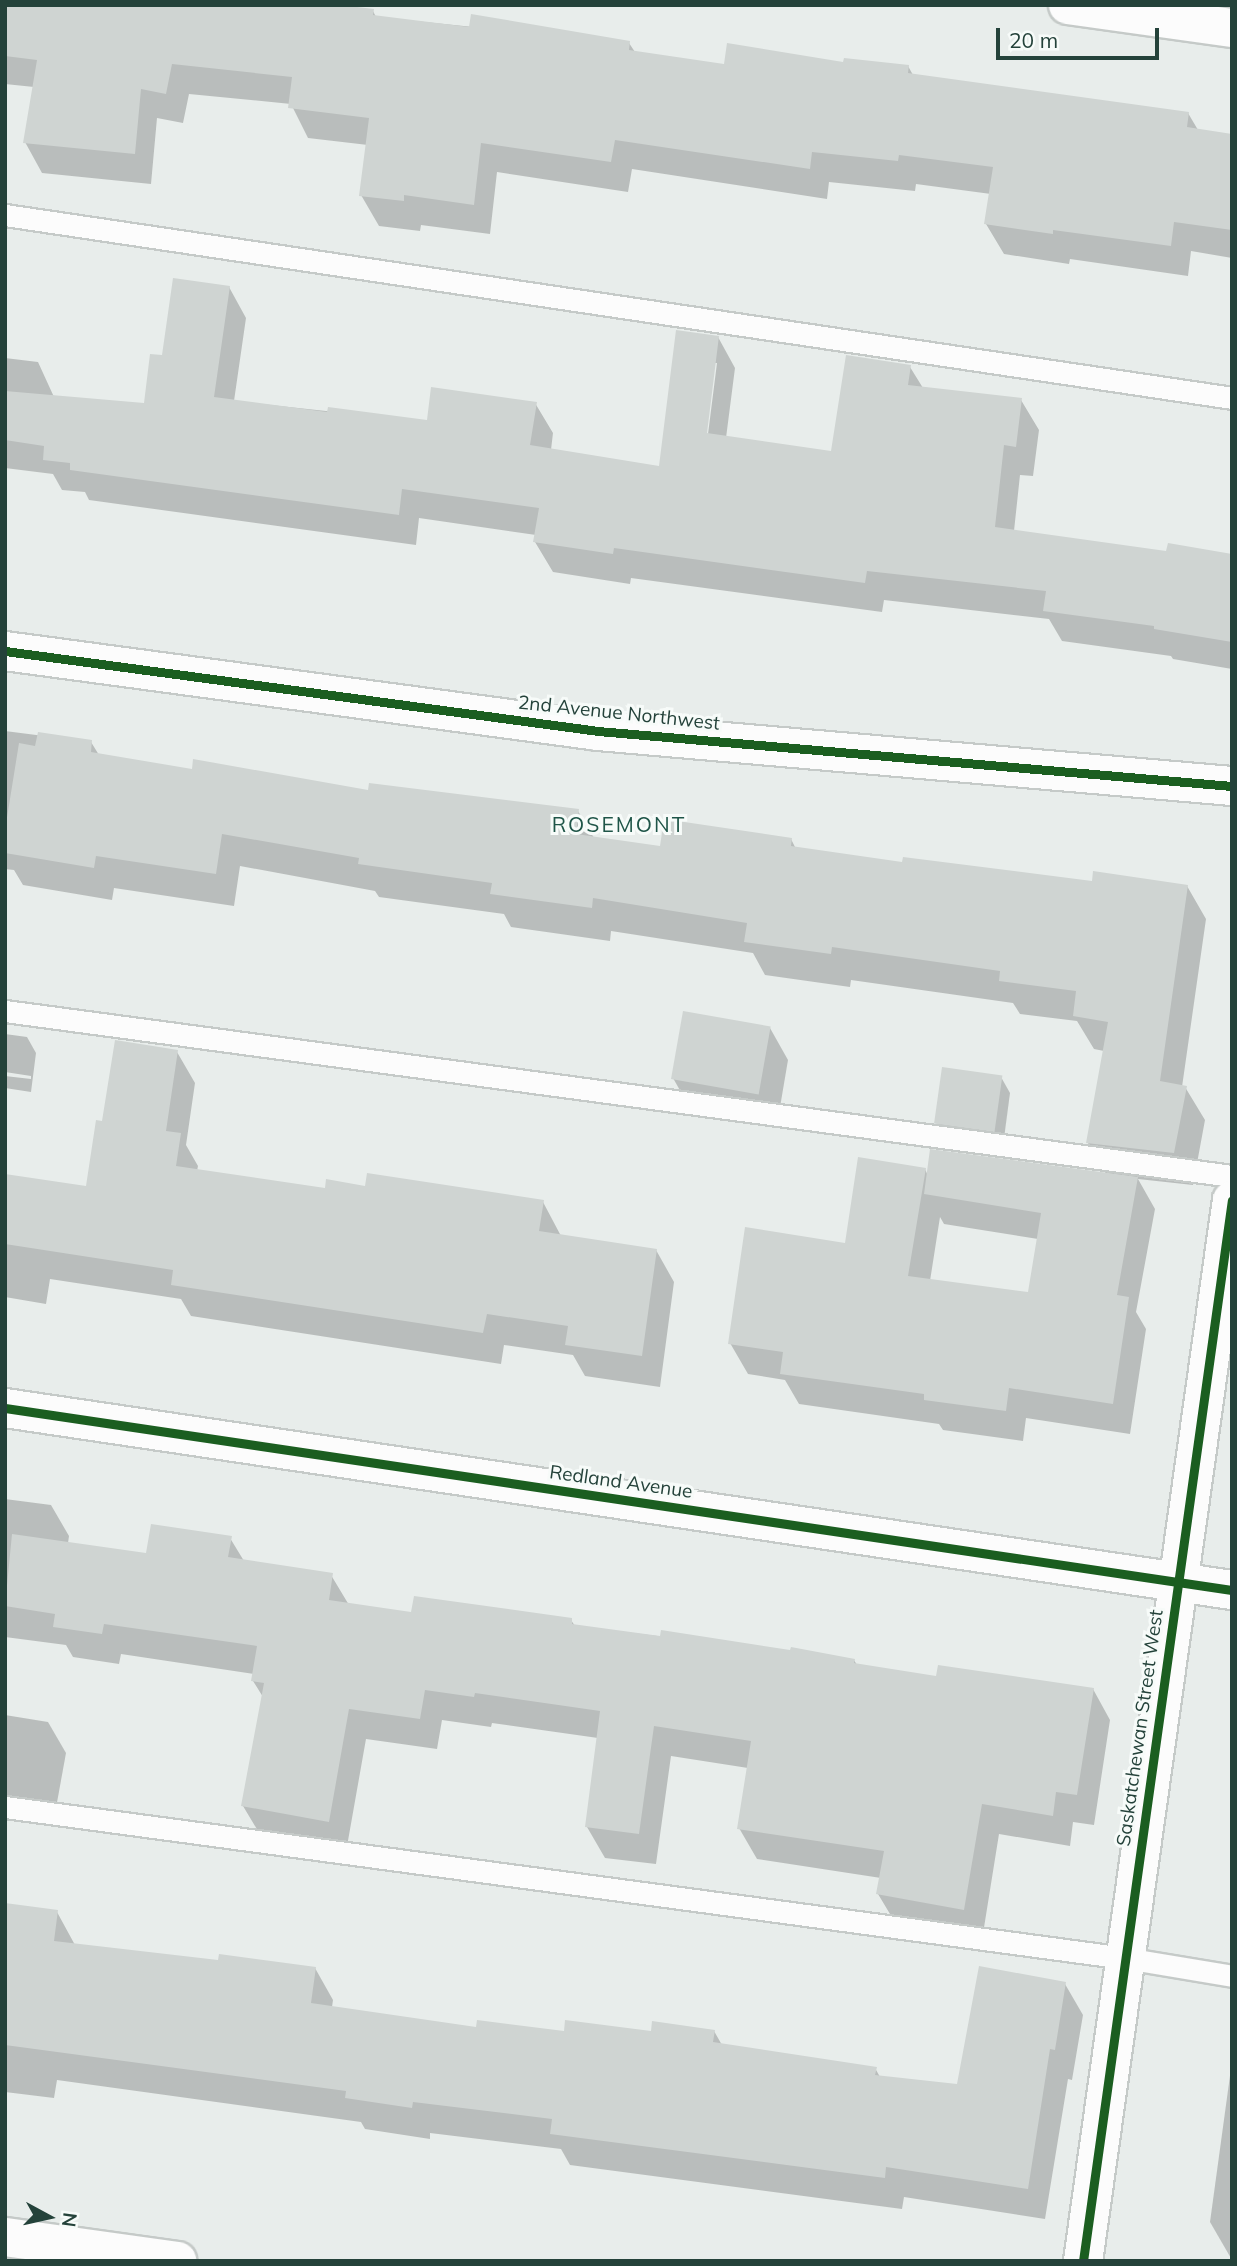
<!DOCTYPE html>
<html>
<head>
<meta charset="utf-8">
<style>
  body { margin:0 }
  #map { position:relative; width:1237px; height:2266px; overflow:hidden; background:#e8edeb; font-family:Mulish,sans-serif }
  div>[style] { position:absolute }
  .shadow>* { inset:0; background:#0003 }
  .building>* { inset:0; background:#cfd4d2; transform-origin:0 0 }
  .roads { filter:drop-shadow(2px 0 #c5cac8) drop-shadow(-2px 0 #c5cac8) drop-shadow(0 2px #c5cac8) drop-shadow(0 -2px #c5cac8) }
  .lane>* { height:21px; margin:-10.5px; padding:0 10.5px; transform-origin:10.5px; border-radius:10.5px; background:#fcfcfc }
  .street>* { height:38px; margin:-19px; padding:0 19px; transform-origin:19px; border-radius:19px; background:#fcfcfc }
  .secondary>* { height:38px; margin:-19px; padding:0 19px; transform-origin:19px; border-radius:19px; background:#fcfcfc }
  .cycleway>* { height:9px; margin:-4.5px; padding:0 4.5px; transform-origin:4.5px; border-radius:4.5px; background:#1b5e20 }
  span { translate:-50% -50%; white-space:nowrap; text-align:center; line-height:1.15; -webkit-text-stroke:6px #f7fbf9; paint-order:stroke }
  .street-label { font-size:19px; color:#24423a }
  .neighbourhood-label { font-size:21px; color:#1f5548; letter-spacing:2px }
  .frame { position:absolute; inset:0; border:7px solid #24423a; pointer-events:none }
  .north { position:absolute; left:14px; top:2182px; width:70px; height:70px; -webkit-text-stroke:5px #f7fbf9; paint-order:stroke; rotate:98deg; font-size:19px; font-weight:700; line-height:28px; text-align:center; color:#24423a }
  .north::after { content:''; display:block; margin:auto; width:24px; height:32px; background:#24423a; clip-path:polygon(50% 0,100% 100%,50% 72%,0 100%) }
  .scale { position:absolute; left:996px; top:28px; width:163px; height:32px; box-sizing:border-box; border:4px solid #24423a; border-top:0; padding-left:9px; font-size:21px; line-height:24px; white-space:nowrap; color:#24423a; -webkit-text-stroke:5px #f7fbf9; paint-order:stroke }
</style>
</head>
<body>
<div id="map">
  <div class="shadow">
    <div style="clip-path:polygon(5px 5px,373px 11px,376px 17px,629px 43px,635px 52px,725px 66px,908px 66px,913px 75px,1188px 113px,1198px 130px,1232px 136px,1232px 258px,1191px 251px,1188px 276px,1070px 259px,1069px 264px,1004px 254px,986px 224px,991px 194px,916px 184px,915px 191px,829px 182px,827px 199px,632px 169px,628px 192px,497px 172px,490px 234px,421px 225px,420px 231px,379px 226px,361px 195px,368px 145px,308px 138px,291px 104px,189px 94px,183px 123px,157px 118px,151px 184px,42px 173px,25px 142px,34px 87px,5px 84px)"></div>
    <div style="clip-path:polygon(evenodd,229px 287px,246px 318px,234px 401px,428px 422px,535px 403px,553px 433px,551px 450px,660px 468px,718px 337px,735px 368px,726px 438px,833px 453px,910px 367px,923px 388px,1021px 400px,1039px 430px,1033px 476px,1020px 475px,1014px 531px,1168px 553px,1232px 556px,1232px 669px,1173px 659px,1171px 656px,1062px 641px,1049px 619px,884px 600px,882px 612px,631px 578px,630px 584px,553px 572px,535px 542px,536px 535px,419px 518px,416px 545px,89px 500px,85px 492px,62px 490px,53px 474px,5px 468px,5px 358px,38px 362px,54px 397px,145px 405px,164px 357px,229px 287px,714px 363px,717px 363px,707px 442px,704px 442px,714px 363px)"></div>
    <div style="clip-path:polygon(evenodd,5px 731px,91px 742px,99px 755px,193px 771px,370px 792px,578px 811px,594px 838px,661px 848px,791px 839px,796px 849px,904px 864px,1093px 883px,1187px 886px,1206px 919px,1182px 1087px,1185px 1087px,1205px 1120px,1193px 1185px,1138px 1179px,1155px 1209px,1136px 1312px,1146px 1329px,1130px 1434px,1026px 1418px,1023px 1441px,943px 1430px,939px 1424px,799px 1404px,785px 1380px,748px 1374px,730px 1343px,846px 1245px,925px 1169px,928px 1176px,1106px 1174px,1088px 1143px,1104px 1051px,1094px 1049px,1077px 1021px,1020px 1014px,1013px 1003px,851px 980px,850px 987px,765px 975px,753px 953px,611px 931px,610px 941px,511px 927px,504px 914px,379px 897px,375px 891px,240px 866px,234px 906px,114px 888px,112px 900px,23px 885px,14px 870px,5px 869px,5px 731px,940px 1217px,944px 1224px,1038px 1239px,1029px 1294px,930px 1281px,940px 1217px)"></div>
    <div style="clip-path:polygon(770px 1028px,788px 1060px,777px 1125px,691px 1110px,673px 1078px)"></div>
    <div style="clip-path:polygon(5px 1034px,27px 1037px,36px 1053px,31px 1092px,5px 1088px,5px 1076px,31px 1079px,31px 1076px,5px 1072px)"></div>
    <div style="clip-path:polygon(177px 1052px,195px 1083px,186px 1145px,198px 1166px,197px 1171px,326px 1190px,366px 1188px,543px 1202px,561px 1236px,656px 1250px,674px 1282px,660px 1387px,585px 1376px,573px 1355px,504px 1345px,501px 1364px,191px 1316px,181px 1299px,50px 1279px,46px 1304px,5px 1297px,5px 1176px,87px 1188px,103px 1123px)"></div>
    <div style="clip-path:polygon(1001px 1077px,1010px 1093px,1003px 1146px,945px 1138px,936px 1122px)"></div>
    <div style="clip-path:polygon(5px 1499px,51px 1505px,69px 1536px,68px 1543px,148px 1555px,230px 1538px,244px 1561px,331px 1575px,349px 1605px,413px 1614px,571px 1620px,575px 1626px,854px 1660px,857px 1665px,937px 1678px,1093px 1689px,1110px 1720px,1094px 1825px,1073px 1822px,1070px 1846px,999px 1834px,982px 1940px,896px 1924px,878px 1894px,881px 1878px,757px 1859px,739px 1828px,748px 1768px,671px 1756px,656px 1864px,605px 1858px,587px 1827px,598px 1738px,492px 1723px,491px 1727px,442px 1720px,437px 1749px,366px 1739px,346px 1852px,261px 1836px,243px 1806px,263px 1697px,253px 1681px,254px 1674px,121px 1654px,119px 1664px,73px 1657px,66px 1645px,5px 1637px)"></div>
    <div style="clip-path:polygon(5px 1715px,48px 1722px,66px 1753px,54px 1819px,5px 1810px)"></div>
    <div style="clip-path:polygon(5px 1905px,57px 1912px,75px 1945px,219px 1962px,315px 1968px,333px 2000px,332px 2007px,477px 2029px,565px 2033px,714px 2031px,722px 2045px,875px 2068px,880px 2077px,959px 2086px,1065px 1984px,1083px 2015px,1072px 2080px,1068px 2079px,1045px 2219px,904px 2197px,902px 2209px,570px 2165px,561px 2149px,430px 2133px,430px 2139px,365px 2129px,361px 2122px,57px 2080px,54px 2098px,5px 2092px)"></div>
    <div style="clip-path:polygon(1232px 2061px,1232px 2260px,1210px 2222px)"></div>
  </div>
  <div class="building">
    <div style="clip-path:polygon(5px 5px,340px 5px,374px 9px,373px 15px,469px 27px,471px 14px,630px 41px,629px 50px,724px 64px,727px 43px,843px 62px,844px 58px,909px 65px,908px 73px,1189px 112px,1187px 127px,1232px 134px,1232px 230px,1174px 222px,1171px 246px,1053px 230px,1053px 234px,984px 224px,993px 167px,899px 155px,898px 161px,812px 152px,810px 169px,615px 140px,611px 162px,481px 143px,474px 205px,404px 195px,404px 201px,359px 196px,369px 118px,288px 108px,292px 77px,172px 64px,166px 94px,141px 89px,135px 154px,23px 143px,37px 60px,5px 56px)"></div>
    <div style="clip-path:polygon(173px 278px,230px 286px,214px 397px,327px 412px,328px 407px,427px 420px,431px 387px,537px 402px,530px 445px,659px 466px,676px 330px,719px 336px,707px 433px,831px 451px,846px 355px,911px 365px,908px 385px,1022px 398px,1016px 447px,1004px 445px,995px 527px,1166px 551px,1168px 543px,1232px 554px,1232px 642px,1154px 629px,1154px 626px,1043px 611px,1046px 591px,867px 571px,865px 583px,614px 548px,613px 554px,533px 542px,539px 508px,402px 489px,399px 515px,70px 470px,70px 463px,43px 460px,44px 446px,5px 440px,5px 391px,144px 403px,150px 354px,162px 355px)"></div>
    <div style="clip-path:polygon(38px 732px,92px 740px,91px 752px,192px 769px,193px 759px,368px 790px,369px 783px,579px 809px,576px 834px,660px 846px,664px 819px,792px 838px,791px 846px,902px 862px,903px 857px,1092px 881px,1093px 871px,1188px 885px,1160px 1081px,1187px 1086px,1174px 1153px,1086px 1143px,1108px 1022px,1073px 1016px,1076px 991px,999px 981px,1000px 971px,832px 947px,831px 954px,744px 942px,747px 923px,593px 898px,592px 908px,490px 894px,492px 883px,358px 864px,359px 858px,222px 834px,216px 874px,96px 856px,94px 868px,5px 853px,5px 830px,19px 743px,35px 746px)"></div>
    <div style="left:683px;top:1011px;width:89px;height:69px;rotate:10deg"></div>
    <div style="clip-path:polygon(115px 1040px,178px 1050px,166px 1131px,181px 1133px,176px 1166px,325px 1188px,326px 1179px,365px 1186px,367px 1173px,544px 1200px,539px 1231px,657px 1249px,642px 1356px,565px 1345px,568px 1326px,487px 1314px,483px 1333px,171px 1285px,173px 1270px,5px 1244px,5px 1174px,86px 1186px,96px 1120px,102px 1121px)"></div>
    <div style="left:942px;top:1067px;width:61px;height:57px;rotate:8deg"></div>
    <div style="clip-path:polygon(930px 1149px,1138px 1177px,1117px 1295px,1129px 1297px,1113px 1404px,1009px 1388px,1006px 1411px,924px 1400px,924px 1394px,780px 1374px,783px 1352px,728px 1344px,745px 1227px,845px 1243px,858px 1157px,926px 1168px,908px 1276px,1028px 1292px,1041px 1213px,924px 1194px)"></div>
    <div style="clip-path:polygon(151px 1524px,232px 1536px,228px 1557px,333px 1573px,329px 1600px,411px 1612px,414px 1596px,572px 1618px,572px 1624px,660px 1636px,661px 1630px,790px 1650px,791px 1647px,855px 1659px,854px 1663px,936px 1676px,938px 1665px,1094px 1688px,1077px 1795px,1056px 1792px,1053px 1816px,982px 1804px,964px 1910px,876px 1894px,884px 1851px,737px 1829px,751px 1741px,654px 1726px,639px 1834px,585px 1827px,600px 1711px,475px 1693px,474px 1697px,425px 1690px,420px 1719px,349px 1709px,329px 1822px,241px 1806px,264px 1683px,251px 1681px,257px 1646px,104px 1624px,102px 1634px,53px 1627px,55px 1614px,5px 1606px,12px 1534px,146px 1553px)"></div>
    <div style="clip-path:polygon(5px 1903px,58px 1910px,54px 1941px,218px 1960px,219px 1954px,316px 1967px,311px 2003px,476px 2027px,477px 2020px,564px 2031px,565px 2020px,651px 2031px,652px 2021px,715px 2030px,713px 2042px,877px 2067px,875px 2075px,957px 2084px,979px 1966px,1066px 1982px,1055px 2050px,1050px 2049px,1028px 2189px,886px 2167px,885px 2178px,550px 2134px,552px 2119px,413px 2102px,412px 2108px,345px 2098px,346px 2091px,5px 2045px)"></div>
  </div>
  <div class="roads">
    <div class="lane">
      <div style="left:5px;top:215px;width:1241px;rotate:8.48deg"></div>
      <div style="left:5px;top:1011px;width:1238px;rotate:7.66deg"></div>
      <div style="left:5px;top:1807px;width:1130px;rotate:7.68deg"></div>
      <div style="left:1125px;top:1958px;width:109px;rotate:9.5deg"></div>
    </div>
    <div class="street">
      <div style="left:1068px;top:5px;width:166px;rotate:8deg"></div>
      <div style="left:5px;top:651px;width:598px;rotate:7.68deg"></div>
      <div style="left:598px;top:731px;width:636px;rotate:4.96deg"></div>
      <div style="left:5px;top:1408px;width:1240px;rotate:8.44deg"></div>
      <div style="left:5px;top:2237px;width:174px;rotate:7.9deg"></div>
    </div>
    <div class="secondary">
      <div style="left:1083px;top:2261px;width:1071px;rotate:-82.01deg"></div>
    </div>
  </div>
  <div class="cycleway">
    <div style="left:5px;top:651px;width:598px;rotate:7.68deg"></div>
    <div style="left:598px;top:731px;width:636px;rotate:4.96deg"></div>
    <div style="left:5px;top:1408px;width:1240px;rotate:8.44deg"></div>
    <div style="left:1083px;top:2261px;width:1071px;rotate:-82.01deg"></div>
  </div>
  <div class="street-label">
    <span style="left:619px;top:713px;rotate:6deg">2nd Avenue Northwest</span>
    <span style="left:621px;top:1482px;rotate:8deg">Redland Avenue</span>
    <span style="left:1140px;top:1728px;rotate:-82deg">Saskatchewan Street West</span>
  </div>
  <div class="neighbourhood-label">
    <span style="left:619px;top:824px">ROSEMONT</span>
  </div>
  <div class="frame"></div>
  <div class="north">N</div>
  <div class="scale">20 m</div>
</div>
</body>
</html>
